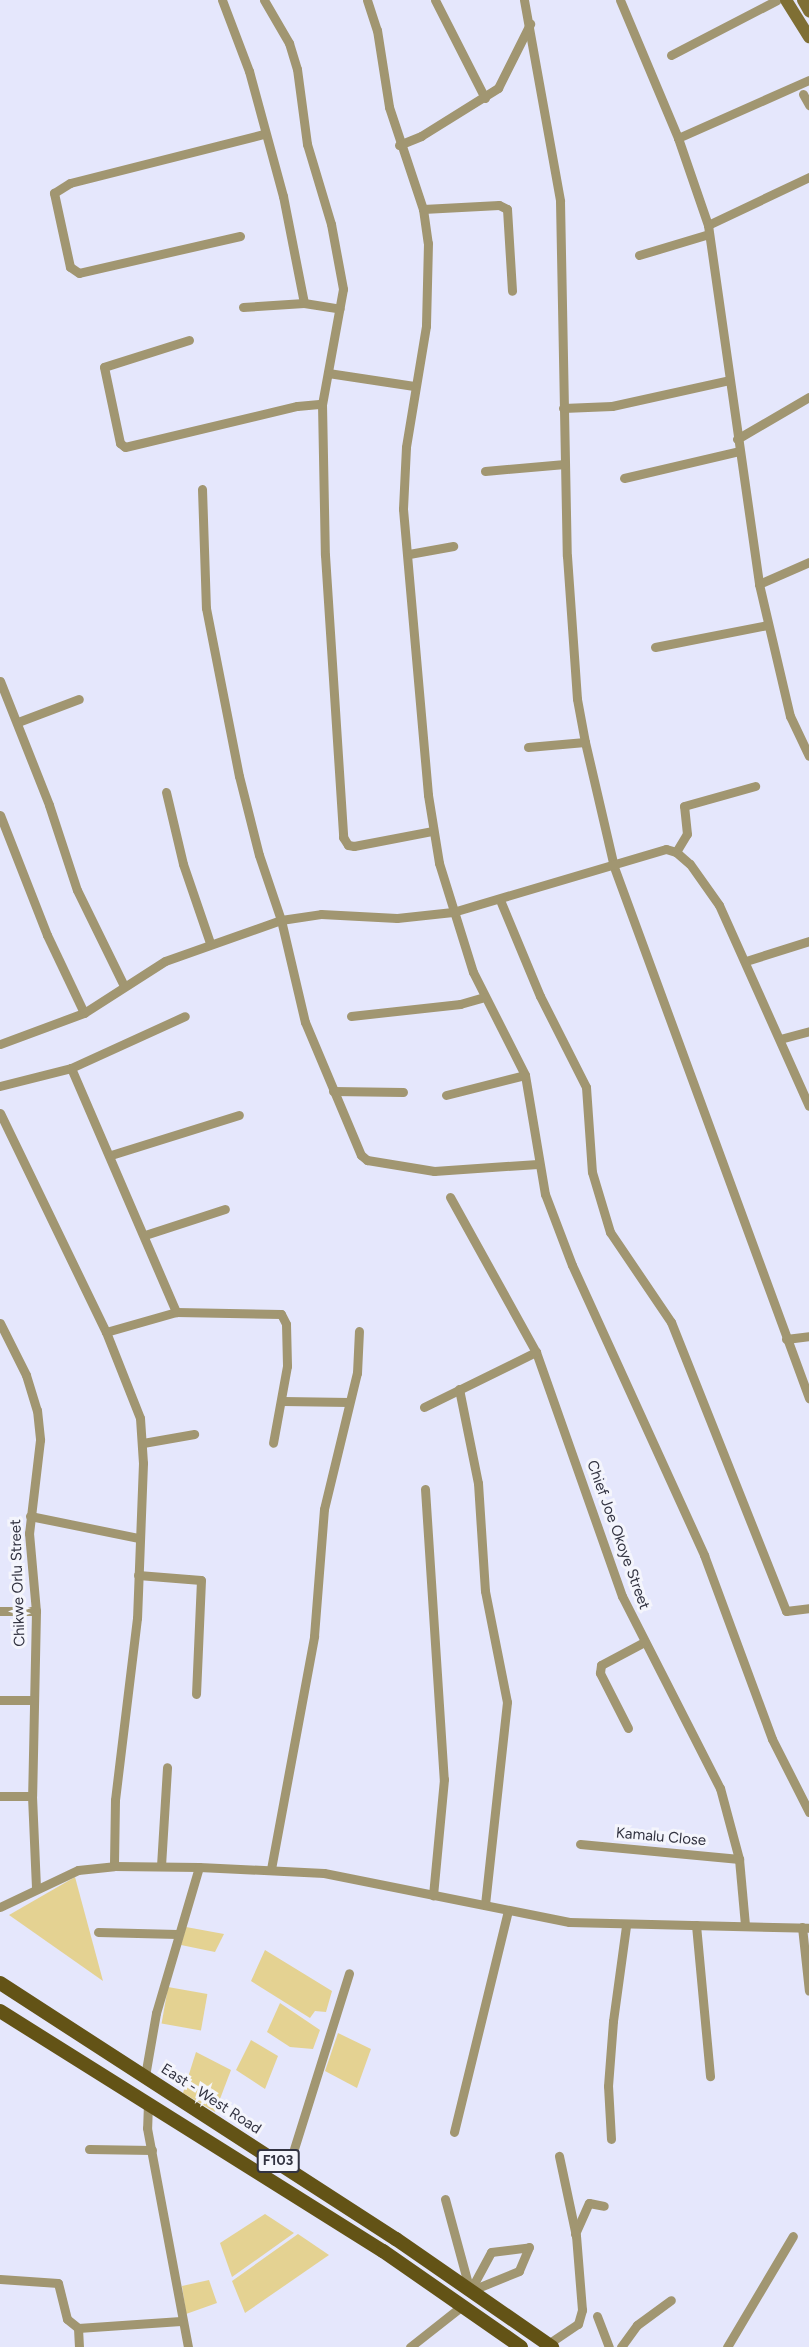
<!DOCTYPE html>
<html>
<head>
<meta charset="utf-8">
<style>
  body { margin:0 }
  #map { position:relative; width:809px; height:2347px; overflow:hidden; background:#e5e7fc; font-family:Figtree,sans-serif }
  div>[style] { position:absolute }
  .green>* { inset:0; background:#e4d292; transform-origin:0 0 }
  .minor>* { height:9px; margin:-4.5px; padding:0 4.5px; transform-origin:4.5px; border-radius:4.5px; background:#a19671 }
  .secondary>* { height:12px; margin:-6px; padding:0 6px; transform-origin:6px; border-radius:6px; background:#7f6f34 }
  .primary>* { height:14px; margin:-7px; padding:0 7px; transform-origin:7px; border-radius:7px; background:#635316 }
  span { translate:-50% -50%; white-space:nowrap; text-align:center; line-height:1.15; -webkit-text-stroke:6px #f4f5fc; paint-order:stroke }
  .shield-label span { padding:2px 4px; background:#f4f5fc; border:2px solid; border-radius:4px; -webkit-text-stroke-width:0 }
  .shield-label { font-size:14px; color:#323341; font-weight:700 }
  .street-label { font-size:15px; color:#323341 }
</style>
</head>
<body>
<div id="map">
  <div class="green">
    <div style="clip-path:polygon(75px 1877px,103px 1981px,9px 1915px)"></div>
    <div style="clip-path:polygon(186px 1927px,224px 1934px,215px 1952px,181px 1945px)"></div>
    <div style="clip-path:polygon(265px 1950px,332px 1991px,326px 2012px,315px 2011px,310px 2018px,251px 1981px)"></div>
    <div style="left:168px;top:1987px;width:40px;height:37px;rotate:10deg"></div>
    <div style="clip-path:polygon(280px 2003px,320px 2030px,313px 2049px,290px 2047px,267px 2032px)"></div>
    <div style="clip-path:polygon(338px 2033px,371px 2049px,357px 2088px,325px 2071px)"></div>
    <div style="clip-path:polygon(251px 2040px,278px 2056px,265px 2089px,236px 2070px)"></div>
    <div style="clip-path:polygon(196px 2052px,231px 2070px,215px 2112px,183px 2093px)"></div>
    <div style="clip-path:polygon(265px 2214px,294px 2233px,232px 2277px,220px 2243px)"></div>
    <div style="clip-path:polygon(298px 2234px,329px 2255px,245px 2313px,232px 2281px)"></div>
    <div style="clip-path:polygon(209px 2280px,217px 2303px,186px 2314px,182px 2286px)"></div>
  </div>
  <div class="minor">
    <div style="left:222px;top:0;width:76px;rotate:69.2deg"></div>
    <div style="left:249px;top:71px;width:130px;rotate:74.8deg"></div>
    <div style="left:283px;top:196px;width:109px;rotate:78.9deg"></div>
    <div style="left:264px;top:0;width:50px;rotate:59.8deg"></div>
    <div style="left:289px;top:43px;width:27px;rotate:73deg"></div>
    <div style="left:297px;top:69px;width:76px;rotate:82.4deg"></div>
    <div style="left:307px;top:144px;width:84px;rotate:73.3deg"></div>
    <div style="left:331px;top:224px;width:66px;rotate:79.5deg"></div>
    <div style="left:343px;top:289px;width:117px;rotate:100.3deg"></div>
    <div style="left:322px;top:404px;width:151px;rotate:88.9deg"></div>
    <div style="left:325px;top:555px;width:283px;rotate:86.3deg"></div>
    <div style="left:343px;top:837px;width:9px;rotate:58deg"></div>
    <div style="left:348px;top:845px;width:6px;rotate:9deg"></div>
    <div style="left:354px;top:846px;width:79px;rotate:-10.9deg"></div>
    <div style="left:367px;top:0;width:32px;rotate:72deg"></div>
    <div style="left:377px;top:30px;width:78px;rotate:81.1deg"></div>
    <div style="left:389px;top:107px;width:108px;rotate:71.6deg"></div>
    <div style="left:423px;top:209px;width:34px;rotate:82deg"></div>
    <div style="left:428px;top:243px;width:83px;rotate:91.4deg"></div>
    <div style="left:426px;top:326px;width:123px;rotate:99.4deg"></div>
    <div style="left:406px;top:447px;width:62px;rotate:92.8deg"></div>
    <div style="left:403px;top:509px;width:287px;rotate:85deg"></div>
    <div style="left:428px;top:795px;width:69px;rotate:80.8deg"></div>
    <div style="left:439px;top:863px;width:114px;rotate:72.7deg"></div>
    <div style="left:473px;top:972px;width:115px;rotate:63.2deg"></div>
    <div style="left:525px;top:1075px;width:121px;rotate:80.5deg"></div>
    <div style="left:545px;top:1194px;width:76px;rotate:69.2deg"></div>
    <div style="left:572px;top:1265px;width:319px;rotate:65.5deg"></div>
    <div style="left:704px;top:1555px;width:196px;rotate:69.7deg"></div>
    <div style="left:772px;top:1739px;width:82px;rotate:63.1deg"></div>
    <div style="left:435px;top:0;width:110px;rotate:63deg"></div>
    <div style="left:524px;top:0;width:204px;rotate:79.8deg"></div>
    <div style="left:560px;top:201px;width:355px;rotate:88.9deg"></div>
    <div style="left:567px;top:556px;width:143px;rotate:86deg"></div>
    <div style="left:577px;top:699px;width:44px;rotate:79.5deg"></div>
    <div style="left:585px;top:742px;width:128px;rotate:76.9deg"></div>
    <div style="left:614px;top:867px;width:566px;rotate:69.84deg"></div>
    <div style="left:620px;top:0;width:150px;rotate:67.2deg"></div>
    <div style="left:678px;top:138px;width:92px;rotate:71deg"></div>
    <div style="left:708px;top:225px;width:363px;rotate:81.9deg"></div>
    <div style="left:759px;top:584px;width:136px;rotate:76.8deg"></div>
    <div style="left:790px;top:716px;width:44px;rotate:64.6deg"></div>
    <div style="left:671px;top:55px;width:119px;rotate:-27.4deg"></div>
    <div style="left:803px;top:94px;width:13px;rotate:61deg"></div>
    <div style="left:678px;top:138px;width:143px;rotate:-23.9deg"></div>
    <div style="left:399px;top:145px;width:24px;rotate:-22deg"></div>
    <div style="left:421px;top:136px;width:91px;rotate:-31.9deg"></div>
    <div style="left:498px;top:88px;width:72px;rotate:-63.4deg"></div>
    <div style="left:423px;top:209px;width:76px;rotate:-3deg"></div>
    <div style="left:499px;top:205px;width:9px;rotate:27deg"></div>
    <div style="left:507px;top:209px;width:82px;rotate:86.5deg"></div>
    <div style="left:708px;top:225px;width:112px;rotate:-25.4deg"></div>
    <div style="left:240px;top:236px;width:165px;rotate:167.1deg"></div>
    <div style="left:79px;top:273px;width:11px;rotate:-146deg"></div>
    <div style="left:70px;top:267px;width:76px;rotate:-102.2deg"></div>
    <div style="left:54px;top:193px;width:19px;rotate:-32deg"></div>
    <div style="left:70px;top:183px;width:200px;rotate:-14.2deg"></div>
    <div style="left:639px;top:255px;width:73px;rotate:-16.7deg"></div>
    <div style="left:243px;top:307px;width:61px;rotate:-3.8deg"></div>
    <div style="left:304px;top:303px;width:36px;rotate:9deg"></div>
    <div style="left:189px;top:340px;width:89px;rotate:162.4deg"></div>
    <div style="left:104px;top:367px;width:78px;rotate:78.1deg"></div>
    <div style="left:120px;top:443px;width:6px;rotate:39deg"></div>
    <div style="left:125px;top:447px;width:177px;rotate:-13.4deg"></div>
    <div style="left:297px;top:406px;width:25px;rotate:-5deg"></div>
    <div style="left:328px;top:373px;width:87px;rotate:8.6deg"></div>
    <div style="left:563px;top:408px;width:49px;rotate:-2.3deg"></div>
    <div style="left:612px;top:406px;width:120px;rotate:-12.5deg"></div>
    <div style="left:737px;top:439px;width:83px;rotate:-30.3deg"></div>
    <div style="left:485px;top:471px;width:80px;rotate:-5deg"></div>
    <div style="left:624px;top:478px;width:118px;rotate:-13.2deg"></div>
    <div style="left:202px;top:489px;width:119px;rotate:88.1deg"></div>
    <div style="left:206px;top:608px;width:171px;rotate:78.9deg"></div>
    <div style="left:239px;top:776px;width:81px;rotate:75.8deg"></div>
    <div style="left:259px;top:855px;width:69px;rotate:71.3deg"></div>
    <div style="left:281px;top:920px;width:105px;rotate:76.8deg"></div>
    <div style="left:305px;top:1022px;width:144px;rotate:67.2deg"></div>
    <div style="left:361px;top:1155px;width:8px;rotate:40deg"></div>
    <div style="left:367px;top:1160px;width:68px;rotate:9.3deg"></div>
    <div style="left:434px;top:1171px;width:104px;rotate:-3.9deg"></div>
    <div style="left:409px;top:554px;width:45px;rotate:-10.3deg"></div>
    <div style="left:759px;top:584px;width:55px;rotate:-23.7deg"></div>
    <div style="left:655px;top:647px;width:114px;rotate:-11.1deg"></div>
    <div style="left:0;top:681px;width:133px;rotate:68.4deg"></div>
    <div style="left:49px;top:805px;width:89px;rotate:71.8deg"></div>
    <div style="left:77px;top:890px;width:107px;rotate:63.9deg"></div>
    <div style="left:18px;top:722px;width:65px;rotate:-20.7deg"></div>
    <div style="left:528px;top:747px;width:57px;rotate:-5deg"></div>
    <div style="left:166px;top:792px;width:74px;rotate:76.7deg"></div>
    <div style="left:183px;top:864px;width:83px;rotate:71.1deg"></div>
    <div style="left:0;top:815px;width:129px;rotate:68.6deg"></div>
    <div style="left:47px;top:935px;width:86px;rotate:64.6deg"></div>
    <div style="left:676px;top:852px;width:21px;rotate:-59deg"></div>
    <div style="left:687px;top:834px;width:28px;rotate:-96deg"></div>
    <div style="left:684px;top:806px;width:74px;rotate:-15.7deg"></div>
    <div style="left:500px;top:900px;width:104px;rotate:67.4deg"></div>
    <div style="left:540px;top:996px;width:102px;rotate:63.2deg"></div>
    <div style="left:586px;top:1087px;width:85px;rotate:86deg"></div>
    <div style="left:592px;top:1172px;width:63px;rotate:73.3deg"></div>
    <div style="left:610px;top:1232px;width:109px;rotate:55.9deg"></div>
    <div style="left:671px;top:1322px;width:311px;rotate:68.3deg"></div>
    <div style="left:786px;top:1611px;width:23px;rotate:-7deg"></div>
    <div style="left:746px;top:961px;width:66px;rotate:-17.6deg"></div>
    <div style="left:351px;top:1016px;width:110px;rotate:-6.3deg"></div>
    <div style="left:460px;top:1004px;width:25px;rotate:-16deg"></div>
    <div style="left:780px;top:1039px;width:30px;rotate:-15deg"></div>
    <div style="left:0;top:1044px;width:90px;rotate:-20.3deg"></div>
    <div style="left:84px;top:1013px;width:96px;rotate:-32.7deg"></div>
    <div style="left:165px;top:961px;width:123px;rotate:-19.5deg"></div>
    <div style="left:281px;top:920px;width:40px;rotate:-8.5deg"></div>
    <div style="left:321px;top:914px;width:76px;rotate:3deg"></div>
    <div style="left:397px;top:918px;width:56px;rotate:-6.1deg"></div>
    <div style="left:453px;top:912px;width:222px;rotate:-16.5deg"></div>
    <div style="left:666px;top:849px;width:10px;rotate:17deg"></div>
    <div style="left:676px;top:852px;width:18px;rotate:41deg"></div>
    <div style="left:690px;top:864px;width:50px;rotate:54.7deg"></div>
    <div style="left:719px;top:905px;width:220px;rotate:65.9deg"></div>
    <div style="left:71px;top:1068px;width:266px;rotate:66.7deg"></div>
    <div style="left:0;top:1086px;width:73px;rotate:-14.2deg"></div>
    <div style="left:71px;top:1068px;width:125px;rotate:-24.5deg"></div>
    <div style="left:333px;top:1091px;width:70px;rotate:0.8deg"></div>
    <div style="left:446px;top:1095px;width:81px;rotate:-14.2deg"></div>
    <div style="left:0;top:1113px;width:243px;rotate:64.2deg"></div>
    <div style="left:106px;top:1332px;width:92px;rotate:68.4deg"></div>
    <div style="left:140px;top:1418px;width:45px;rotate:86.2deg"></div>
    <div style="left:143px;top:1463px;width:155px;rotate:92.2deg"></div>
    <div style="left:137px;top:1618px;width:183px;rotate:96.9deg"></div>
    <div style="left:115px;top:1800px;width:66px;rotate:90.9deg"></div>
    <div style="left:111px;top:1155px;width:134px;rotate:-17.4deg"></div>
    <div style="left:450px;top:1197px;width:177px;rotate:61deg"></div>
    <div style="left:536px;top:1352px;width:259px;rotate:70.6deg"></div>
    <div style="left:622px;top:1596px;width:216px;rotate:63deg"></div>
    <div style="left:720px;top:1788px;width:73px;rotate:75deg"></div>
    <div style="left:739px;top:1859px;width:66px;rotate:84.8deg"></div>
    <div style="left:145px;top:1235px;width:84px;rotate:-18deg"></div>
    <div style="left:0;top:1323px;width:58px;rotate:63.4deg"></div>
    <div style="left:26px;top:1375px;width:37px;rotate:73deg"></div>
    <div style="left:37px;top:1410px;width:30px;rotate:84deg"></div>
    <div style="left:40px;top:1440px;width:94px;rotate:96.7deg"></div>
    <div style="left:29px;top:1533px;width:78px;rotate:84.9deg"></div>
    <div style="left:36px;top:1611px;width:185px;rotate:91.2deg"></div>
    <div style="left:32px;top:1796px;width:91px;rotate:87.5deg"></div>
    <div style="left:106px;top:1332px;width:73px;rotate:-15.9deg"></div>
    <div style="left:176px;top:1312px;width:105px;rotate:1.1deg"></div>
    <div style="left:281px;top:1314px;width:11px;rotate:63deg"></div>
    <div style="left:286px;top:1324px;width:42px;rotate:88.6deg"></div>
    <div style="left:287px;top:1366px;width:78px;rotate:100.3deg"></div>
    <div style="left:786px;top:1339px;width:23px;rotate:-7deg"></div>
    <div style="left:459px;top:1389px;width:96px;rotate:78.6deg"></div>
    <div style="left:478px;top:1483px;width:108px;rotate:86.3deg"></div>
    <div style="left:485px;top:1591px;width:113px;rotate:78.8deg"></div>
    <div style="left:507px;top:1702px;width:204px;rotate:96.2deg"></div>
    <div style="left:283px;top:1401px;width:66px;rotate:0.9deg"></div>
    <div style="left:424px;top:1407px;width:125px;rotate:-26.2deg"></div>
    <div style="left:143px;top:1443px;width:52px;rotate:-10deg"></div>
    <div style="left:425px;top:1489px;width:291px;rotate:86.3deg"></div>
    <div style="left:444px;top:1779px;width:117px;rotate:95.4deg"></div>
    <div style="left:30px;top:1516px;width:110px;rotate:11.5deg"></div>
    <div style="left:138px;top:1575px;width:63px;rotate:4.5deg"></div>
    <div style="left:201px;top:1580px;width:114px;rotate:92.5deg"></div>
    <div style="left:0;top:1611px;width:36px"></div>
    <div style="left:0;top:1700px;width:34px"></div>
    <div style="left:628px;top:1728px;width:62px;rotate:-117deg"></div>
    <div style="left:600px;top:1673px;width:8px;rotate:-83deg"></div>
    <div style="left:601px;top:1665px;width:49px;rotate:-28.1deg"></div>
    <div style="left:0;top:1796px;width:32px"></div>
    <div style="left:580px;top:1844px;width:160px;rotate:5.4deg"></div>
    <div style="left:161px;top:1866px;width:99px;rotate:-86.5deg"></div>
    <div style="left:271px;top:1869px;width:237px;rotate:-79.5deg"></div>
    <div style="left:314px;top:1636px;width:127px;rotate:-85.5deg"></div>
    <div style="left:324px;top:1509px;width:140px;rotate:-76.4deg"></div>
    <div style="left:357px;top:1373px;width:42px;rotate:-87.3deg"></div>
    <div style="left:0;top:1907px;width:86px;rotate:-25.4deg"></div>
    <div style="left:78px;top:1870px;width:36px;rotate:-6deg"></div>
    <div style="left:114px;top:1866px;width:85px;rotate:0.7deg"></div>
    <div style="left:199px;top:1867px;width:125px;rotate:2.7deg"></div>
    <div style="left:324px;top:1873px;width:250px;rotate:11.3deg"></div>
    <div style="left:569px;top:1922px;width:240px;rotate:1.4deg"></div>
    <div style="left:696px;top:1925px;width:152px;rotate:84.7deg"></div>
    <div style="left:802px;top:1927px;width:64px;rotate:83.8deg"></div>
    <div style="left:98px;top:1932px;width:79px;rotate:1.5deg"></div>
    <div style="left:145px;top:2076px;width:64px;rotate:-80.1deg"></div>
    <div style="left:156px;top:2013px;width:152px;rotate:-73.6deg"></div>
    <div style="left:148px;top:2103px;width:25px;rotate:92deg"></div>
    <div style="left:147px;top:2128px;width:223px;rotate:79.4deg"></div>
    <div style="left:454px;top:2132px;width:228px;rotate:-76.3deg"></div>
    <div style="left:611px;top:2139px;width:53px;rotate:-93.2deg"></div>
    <div style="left:608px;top:2086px;width:65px;rotate:-85.6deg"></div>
    <div style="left:613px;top:2021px;width:96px;rotate:-82.2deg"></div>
    <div style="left:89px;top:2149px;width:63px;rotate:0.9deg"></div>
    <div style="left:288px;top:2168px;width:204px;rotate:-72.6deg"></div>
    <div style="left:445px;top:2199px;width:95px;rotate:74.8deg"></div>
    <div style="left:575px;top:2234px;width:34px;rotate:-66deg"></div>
    <div style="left:589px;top:2203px;width:15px;rotate:11deg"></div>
    <div style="left:529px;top:2247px;width:26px;rotate:113deg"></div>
    <div style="left:519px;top:2271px;width:53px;rotate:157.8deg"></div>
    <div style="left:470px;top:2291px;width:44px;rotate:-61.7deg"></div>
    <div style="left:491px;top:2252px;width:38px;rotate:-7deg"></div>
    <div style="left:0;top:2279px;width:58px;rotate:3.9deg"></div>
    <div style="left:58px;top:2283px;width:37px;rotate:76deg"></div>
    <div style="left:67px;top:2319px;width:14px;rotate:39deg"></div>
    <div style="left:78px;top:2328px;width:103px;rotate:-3.9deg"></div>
    <div style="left:597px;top:2316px;width:33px;rotate:69deg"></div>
    <div style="left:78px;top:2328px;width:19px;rotate:87deg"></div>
    <div style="left:548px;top:2344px;width:36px;rotate:-34deg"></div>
    <div style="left:578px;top:2324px;width:15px;rotate:-74deg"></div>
    <div style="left:582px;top:2310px;width:74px;rotate:-94.6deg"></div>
    <div style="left:576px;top:2236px;width:82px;rotate:-102deg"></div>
    <div style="left:410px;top:2347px;width:66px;rotate:-38.3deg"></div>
    <div style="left:621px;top:2347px;width:27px;rotate:-54deg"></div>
    <div style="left:637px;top:2325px;width:42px;rotate:-36.3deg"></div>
    <div style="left:727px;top:2347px;width:129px;rotate:-59.3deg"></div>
  </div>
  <div class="secondary">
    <div style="left:786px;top:0;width:44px;rotate:58.1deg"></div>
    <div style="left:803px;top:0;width:13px;rotate:61deg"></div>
  </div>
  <div class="primary">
    <div style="left:0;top:1983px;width:472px;rotate:32.9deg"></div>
    <div style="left:396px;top:2239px;width:190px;rotate:34.7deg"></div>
    <div style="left:0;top:2011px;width:452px;rotate:32.1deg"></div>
    <div style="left:383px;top:2251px;width:168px;rotate:34.8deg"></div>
  </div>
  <div class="shield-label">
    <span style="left:278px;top:2161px">F103</span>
  </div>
  <div class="street-label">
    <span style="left:618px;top:1535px;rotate:70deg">Chief Joe Okoye Street</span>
    <span style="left:18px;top:1583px;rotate:-92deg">Chikwe Orlu Street</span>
    <span style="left:661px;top:1837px;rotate:5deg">Kamalu Close</span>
    <span style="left:211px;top:2099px;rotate:33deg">East - West Road</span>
  </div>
</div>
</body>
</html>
